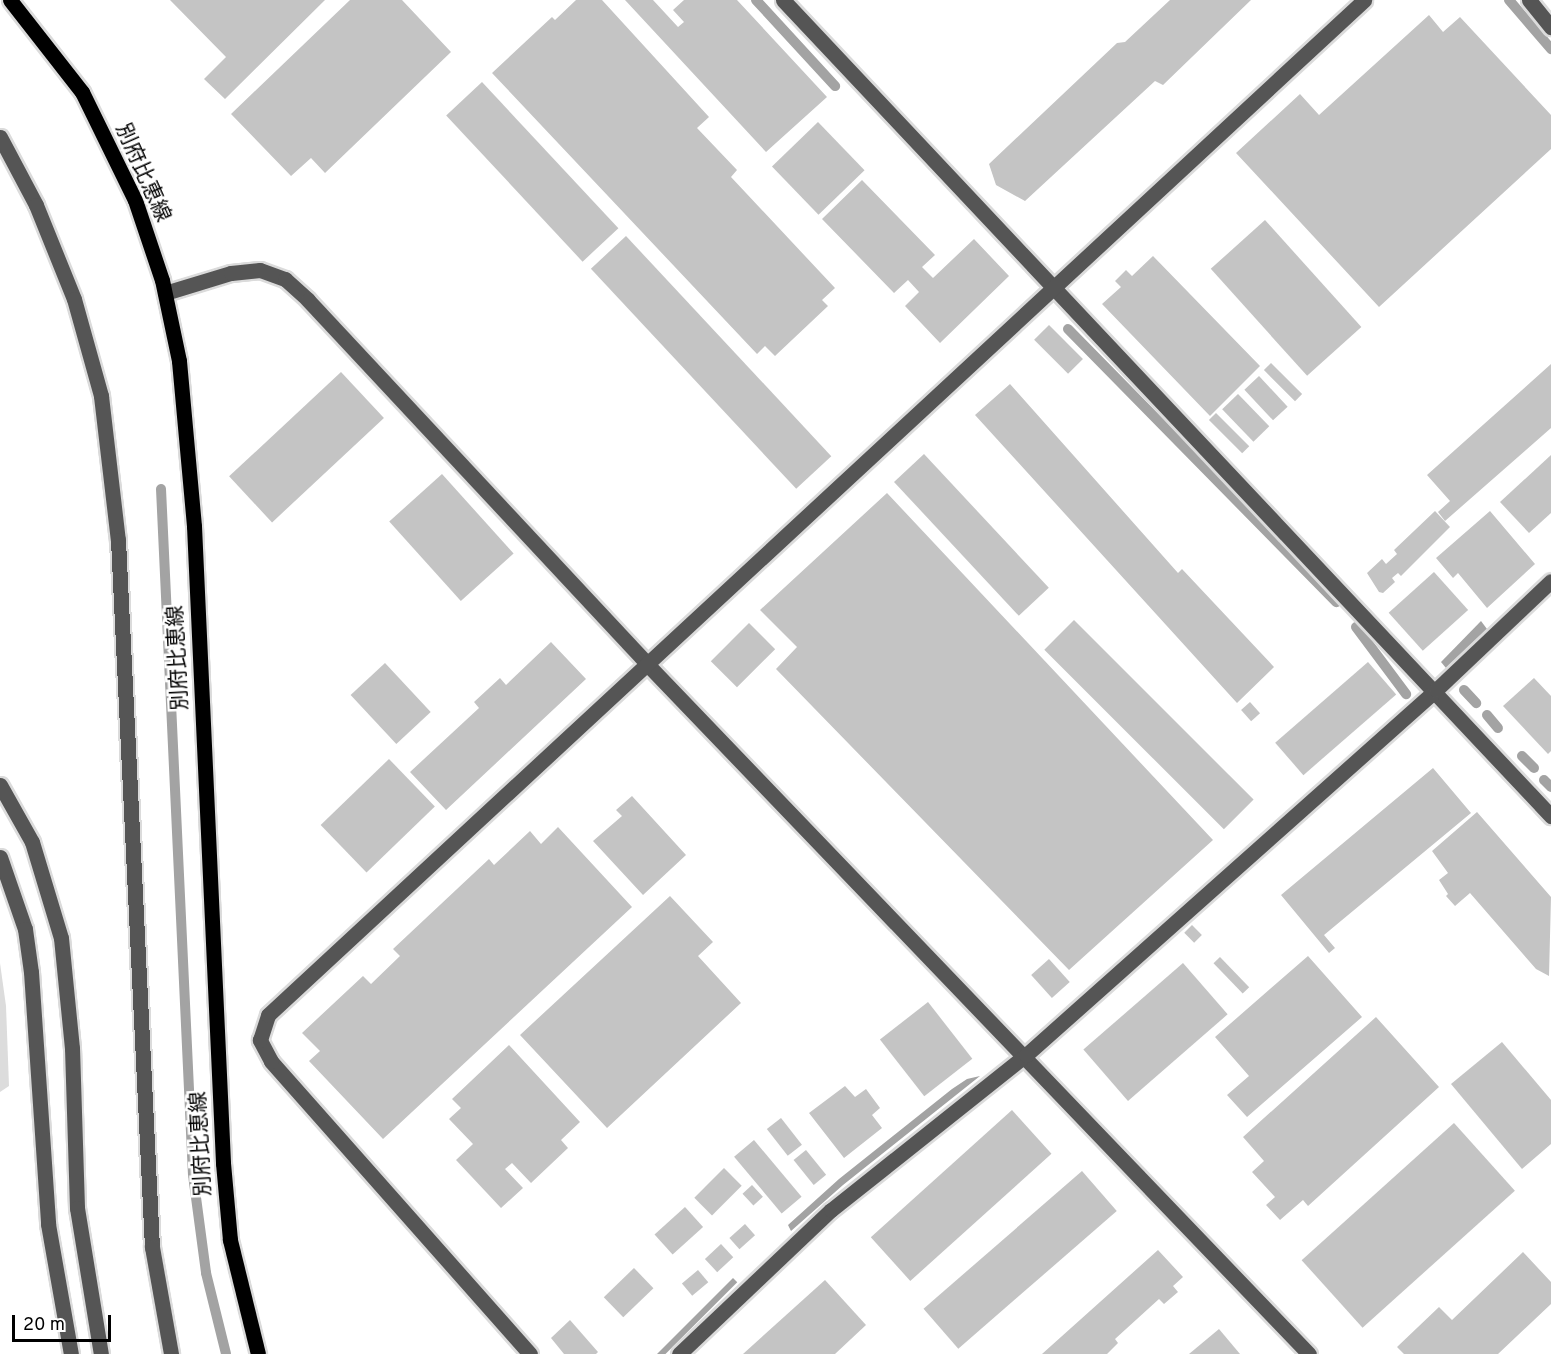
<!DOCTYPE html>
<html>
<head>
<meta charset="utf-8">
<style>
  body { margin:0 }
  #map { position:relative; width:1551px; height:1354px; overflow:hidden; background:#fff; font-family:Overpass,"Noto Sans JP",sans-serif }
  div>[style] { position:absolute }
  .green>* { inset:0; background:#dcdcdc }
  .water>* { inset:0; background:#a3a3a3; transform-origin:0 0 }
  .stream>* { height:10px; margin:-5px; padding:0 5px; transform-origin:5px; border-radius:5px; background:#a3a3a3 }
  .building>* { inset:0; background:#c4c4c4; transform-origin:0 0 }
  .roads { filter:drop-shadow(2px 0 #dbdbdb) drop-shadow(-2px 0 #dbdbdb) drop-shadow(0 2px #dbdbdb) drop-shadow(0 -2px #dbdbdb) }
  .minor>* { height:15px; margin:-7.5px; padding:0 7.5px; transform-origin:7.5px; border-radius:7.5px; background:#555 }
  .major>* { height:15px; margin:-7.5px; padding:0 7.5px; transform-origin:7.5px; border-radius:7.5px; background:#000 }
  span { translate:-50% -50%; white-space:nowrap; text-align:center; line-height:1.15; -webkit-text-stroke:5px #fff; paint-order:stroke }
  .street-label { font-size:21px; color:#000 }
  .scale { position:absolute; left:12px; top:1315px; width:99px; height:27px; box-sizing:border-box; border:3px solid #000; border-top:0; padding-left:8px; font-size:18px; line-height:21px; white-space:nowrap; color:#000; -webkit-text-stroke:4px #fff; paint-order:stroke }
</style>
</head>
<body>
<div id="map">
  <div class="green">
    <div style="clip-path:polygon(0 963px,6px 1006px,9px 1086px,0 1092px)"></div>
  </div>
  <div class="water">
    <div style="clip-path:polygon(1481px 621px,1487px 629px,1446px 668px,1441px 662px)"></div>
    <div style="clip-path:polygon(980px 1076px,843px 1185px,791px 1231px,788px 1225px,839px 1179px,952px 1089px,967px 1079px)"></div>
    <div style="left:733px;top:1278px;width:6px;height:111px;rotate:45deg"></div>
  </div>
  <div class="stream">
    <div style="left:756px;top:0;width:117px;rotate:47.4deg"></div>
    <div style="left:1509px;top:0;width:65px;rotate:49.4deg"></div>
    <div style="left:1068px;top:329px;width:383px;rotate:45.5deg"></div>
    <div style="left:161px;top:489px;width:687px;rotate:87.33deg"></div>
    <div style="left:193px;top:1175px;width:99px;rotate:82.4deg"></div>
    <div style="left:206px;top:1273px;width:83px;rotate:76.1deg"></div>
    <div style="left:1356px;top:627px;width:84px;rotate:53.3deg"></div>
    <div style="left:1464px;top:690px;width:18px;rotate:47deg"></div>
    <div style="left:1487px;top:715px;width:17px;rotate:50deg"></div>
    <div style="left:1522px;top:756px;width:17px;rotate:45deg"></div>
    <div style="left:1544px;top:780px;width:10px;rotate:45deg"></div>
  </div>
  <div class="building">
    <div style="clip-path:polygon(170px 0,325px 0,225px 99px,204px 79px,226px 57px)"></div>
    <div style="clip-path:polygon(350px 0,402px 0,451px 52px,325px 173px,311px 158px,291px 176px,231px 114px)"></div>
    <div style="clip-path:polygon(576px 0,602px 0,709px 117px,697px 128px,737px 170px,731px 177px,835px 288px,822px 300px,828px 306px,775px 356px,765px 346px,757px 354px,492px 73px,552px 17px,555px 20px)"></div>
    <div style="clip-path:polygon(625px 0,653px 0,678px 27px,684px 22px,673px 10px,684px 0,737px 0,827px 97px,766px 152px)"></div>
    <div style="clip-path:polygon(1170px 0,1251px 0,1163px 85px,1155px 81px,1025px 201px,996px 185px,989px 164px,1117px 43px,1125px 42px)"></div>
    <div style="clip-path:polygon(1429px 15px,1443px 32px,1460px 17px,1551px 115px,1551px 149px,1379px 307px,1236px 153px,1300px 94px,1319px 115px)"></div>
    <div style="left:482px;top:82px;width:200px;height:49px;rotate:47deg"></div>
    <div style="left:818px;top:122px;width:67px;height:64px;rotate:46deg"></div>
    <div style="clip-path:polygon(862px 180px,935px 255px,922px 267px,933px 278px,974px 239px,1009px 276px,940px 343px,905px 306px,919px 292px,908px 280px,894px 293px,822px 219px)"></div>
    <div style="left:1265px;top:220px;width:144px;height:73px;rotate:48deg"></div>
    <div style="left:626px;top:236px;width:301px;height:48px;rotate:47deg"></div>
    <div style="clip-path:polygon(1153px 256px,1260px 366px,1210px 416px,1102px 304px,1121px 287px,1115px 281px,1126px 270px,1132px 276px)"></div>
    <div style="left:1049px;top:325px;width:48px;height:21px;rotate:45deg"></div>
    <div style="left:1271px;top:363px;width:44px;height:10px;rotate:45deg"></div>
    <div style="clip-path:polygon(1551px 364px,1551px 428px,1445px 521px,1438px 512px,1450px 501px,1427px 475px)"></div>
    <div style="left:341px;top:372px;width:63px;height:153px;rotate:47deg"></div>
    <div style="left:1259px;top:376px;width:42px;height:20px;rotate:47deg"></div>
    <div style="clip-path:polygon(1010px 384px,1178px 573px,1182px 569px,1274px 667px,1237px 703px,975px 415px)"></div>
    <div style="left:1238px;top:394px;width:45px;height:22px;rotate:46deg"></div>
    <div style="left:1216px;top:413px;width:47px;height:10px;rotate:45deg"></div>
    <div style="left:924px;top:454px;width:183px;height:41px;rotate:47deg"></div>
    <div style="clip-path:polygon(1551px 455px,1551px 513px,1529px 533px,1500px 502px)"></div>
    <div style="left:442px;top:474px;width:107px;height:71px;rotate:48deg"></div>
    <div style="clip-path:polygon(887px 493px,1213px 840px,1069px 970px,776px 669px,797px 647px,760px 610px)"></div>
    <div style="clip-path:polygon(1435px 511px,1450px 527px,1401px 576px,1398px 573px,1392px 578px,1395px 582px,1383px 593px,1379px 592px,1367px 573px,1382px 559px,1386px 564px,1397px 554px,1394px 550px)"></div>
    <div style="clip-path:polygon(1490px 511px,1535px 564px,1487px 608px,1458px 573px,1453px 578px,1436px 558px)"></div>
    <div style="left:1434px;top:572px;width:51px;height:61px;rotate:48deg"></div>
    <div style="left:1074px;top:620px;width:254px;height:42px;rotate:45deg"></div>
    <div style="left:749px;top:623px;width:37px;height:54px;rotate:45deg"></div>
    <div style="clip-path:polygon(551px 642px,586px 679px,446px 810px,410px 772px,479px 708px,474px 702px,500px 678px,506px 685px)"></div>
    <div style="left:1368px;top:662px;width:43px;height:123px;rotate:49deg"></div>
    <div style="left:385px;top:663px;width:67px;height:47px;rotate:47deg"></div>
    <div style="clip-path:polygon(1534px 678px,1551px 696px,1551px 751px,1548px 754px,1503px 706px)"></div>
    <div style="left:1250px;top:702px;width:15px;height:12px;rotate:48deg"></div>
    <div style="left:389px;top:759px;width:66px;height:95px;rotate:46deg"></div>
    <div style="clip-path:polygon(1433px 768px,1471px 813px,1324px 935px,1335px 948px,1329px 953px,1281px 895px)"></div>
    <div style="clip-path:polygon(632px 796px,686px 855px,643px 895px,593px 841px,622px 816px,616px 810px)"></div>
    <div style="clip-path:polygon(1477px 812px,1551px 897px,1549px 976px,1536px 969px,1470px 893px,1455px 906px,1446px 896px,1448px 894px,1439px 880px,1448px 873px,1432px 851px)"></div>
    <div style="clip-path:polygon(558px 827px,632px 907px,383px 1139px,309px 1061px,320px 1051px,302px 1033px,363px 976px,371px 984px,400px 956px,393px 949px,489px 859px,494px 865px,530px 831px,541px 844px)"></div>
    <div style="clip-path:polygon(670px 896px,713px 942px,698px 956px,741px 1003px,607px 1128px,520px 1035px)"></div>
    <div style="left:1192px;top:925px;width:14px;height:11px;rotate:45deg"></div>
    <div style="clip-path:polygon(1308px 956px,1362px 1017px,1247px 1117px,1227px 1095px,1249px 1076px,1215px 1037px)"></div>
    <div style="left:1220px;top:957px;width:42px;height:9px;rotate:46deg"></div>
    <div style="left:1049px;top:959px;width:31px;height:24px;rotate:48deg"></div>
    <div style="left:1183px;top:963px;width:68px;height:132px;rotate:49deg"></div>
    <div style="left:928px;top:1002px;width:72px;height:61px;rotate:52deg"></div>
    <div style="clip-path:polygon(1376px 1017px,1439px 1087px,1308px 1206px,1303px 1200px,1280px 1220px,1266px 1205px,1275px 1197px,1252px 1172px,1264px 1161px,1243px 1137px)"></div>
    <div style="clip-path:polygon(1502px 1042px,1551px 1100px,1551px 1144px,1522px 1169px,1451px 1084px)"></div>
    <div style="clip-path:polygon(509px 1045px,580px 1122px,561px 1140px,568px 1148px,531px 1183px,512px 1163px,505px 1169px,523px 1188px,501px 1208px,456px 1160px,473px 1144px,449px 1119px,461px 1108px,452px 1099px)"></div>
    <div style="clip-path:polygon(845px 1086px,855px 1097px,866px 1089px,880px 1108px,872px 1115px,882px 1128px,844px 1158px,809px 1113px)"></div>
    <div style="left:1012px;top:1110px;width:59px;height:190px;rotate:48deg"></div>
    <div style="left:781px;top:1118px;width:34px;height:18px;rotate:52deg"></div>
    <div style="left:1454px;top:1123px;width:91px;height:205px;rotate:48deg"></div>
    <div style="left:754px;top:1140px;width:74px;height:26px;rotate:50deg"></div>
    <div style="left:806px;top:1150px;width:32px;height:16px;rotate:51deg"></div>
    <div style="left:724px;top:1168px;width:25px;height:42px;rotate:45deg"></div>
    <div style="left:1082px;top:1171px;width:53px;height:210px;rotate:49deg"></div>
    <div style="left:752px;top:1185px;width:16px;height:13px;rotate:47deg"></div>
    <div style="left:685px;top:1207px;width:27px;height:41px;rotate:48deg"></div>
    <div style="left:745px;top:1224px;width:15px;height:21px;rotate:48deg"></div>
    <div style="left:721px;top:1244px;width:18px;height:22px;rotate:47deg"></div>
    <div style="clip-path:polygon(1158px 1250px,1183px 1277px,1173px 1286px,1178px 1292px,1164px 1304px,1159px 1299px,1115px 1339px,1118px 1343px,1107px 1354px,1042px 1354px)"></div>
    <div style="clip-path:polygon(1523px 1252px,1551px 1282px,1551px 1304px,1498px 1354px,1404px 1354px,1397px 1347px,1439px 1307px,1452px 1320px)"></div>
    <div style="left:634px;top:1268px;width:28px;height:42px;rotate:46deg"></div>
    <div style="left:698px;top:1270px;width:16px;height:21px;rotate:50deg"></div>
    <div style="clip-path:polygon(825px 1280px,866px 1325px,835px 1354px,743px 1354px)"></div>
    <div style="clip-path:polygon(570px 1320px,598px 1352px,596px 1354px,564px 1354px,551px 1338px)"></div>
    <div style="clip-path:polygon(1219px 1329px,1240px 1354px,1189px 1354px)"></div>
  </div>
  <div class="roads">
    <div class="minor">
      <div style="left:783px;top:0;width:1121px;rotate:46.74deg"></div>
      <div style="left:1529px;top:0;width:35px;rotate:51deg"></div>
      <div style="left:0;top:137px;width:77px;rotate:62.1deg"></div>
      <div style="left:36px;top:205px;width:101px;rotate:68deg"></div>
      <div style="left:74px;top:299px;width:101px;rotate:74.4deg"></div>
      <div style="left:101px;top:396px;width:145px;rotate:83.3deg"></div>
      <div style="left:118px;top:540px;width:708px;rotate:87.25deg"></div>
      <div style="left:152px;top:1247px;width:109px;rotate:79.9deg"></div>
      <div style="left:165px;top:293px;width:69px;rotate:-16.9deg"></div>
      <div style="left:231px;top:273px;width:29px;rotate:-6deg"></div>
      <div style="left:260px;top:270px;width:27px;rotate:20deg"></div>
      <div style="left:285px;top:279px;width:31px;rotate:42deg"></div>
      <div style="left:308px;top:300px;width:497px;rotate:47deg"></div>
      <div style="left:647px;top:664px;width:956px;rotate:46.19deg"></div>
      <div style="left:0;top:785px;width:65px;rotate:60.7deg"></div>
      <div style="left:32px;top:842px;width:100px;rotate:73.2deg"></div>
      <div style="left:61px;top:938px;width:111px;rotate:84.3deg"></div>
      <div style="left:72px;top:1048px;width:160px;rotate:88.2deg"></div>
      <div style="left:77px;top:1208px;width:148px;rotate:80.7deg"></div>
      <div style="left:0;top:857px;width:76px;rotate:70.9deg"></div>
      <div style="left:25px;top:929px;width:43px;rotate:82.1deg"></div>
      <div style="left:31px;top:972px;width:253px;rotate:86.1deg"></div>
      <div style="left:48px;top:1224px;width:132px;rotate:80deg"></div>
      <div style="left:530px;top:1354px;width:391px;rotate:-131.5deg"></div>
      <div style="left:271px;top:1061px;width:24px;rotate:-118deg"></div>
      <div style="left:260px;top:1040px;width:26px;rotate:-72deg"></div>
      <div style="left:268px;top:1015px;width:1494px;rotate:-42.8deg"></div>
      <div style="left:679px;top:1354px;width:209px;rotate:-43.5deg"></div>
      <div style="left:831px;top:1210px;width:249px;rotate:-38.5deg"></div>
      <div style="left:1026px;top:1055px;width:549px;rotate:-41.68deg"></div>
      <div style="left:1436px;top:690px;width:158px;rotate:-43.5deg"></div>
    </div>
    <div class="major">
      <div style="left:10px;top:0;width:117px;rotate:52deg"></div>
      <div style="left:82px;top:92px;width:120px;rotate:63.9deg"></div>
      <div style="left:135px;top:200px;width:84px;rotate:71.4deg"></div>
      <div style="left:162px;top:280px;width:83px;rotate:78.1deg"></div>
      <div style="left:179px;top:361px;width:166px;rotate:84.8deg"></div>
      <div style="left:194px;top:526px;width:638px;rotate:87.39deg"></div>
      <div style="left:223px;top:1163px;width:77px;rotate:84.8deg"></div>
      <div style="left:230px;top:1240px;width:117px;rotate:76.2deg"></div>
    </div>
  </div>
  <div class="street-label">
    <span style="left:142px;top:173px;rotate:66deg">別府比恵線</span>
    <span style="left:179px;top:658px;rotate:-93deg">別府比恵線</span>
    <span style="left:202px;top:1144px;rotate:-93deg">別府比恵線</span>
  </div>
  <div class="scale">20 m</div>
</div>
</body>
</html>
